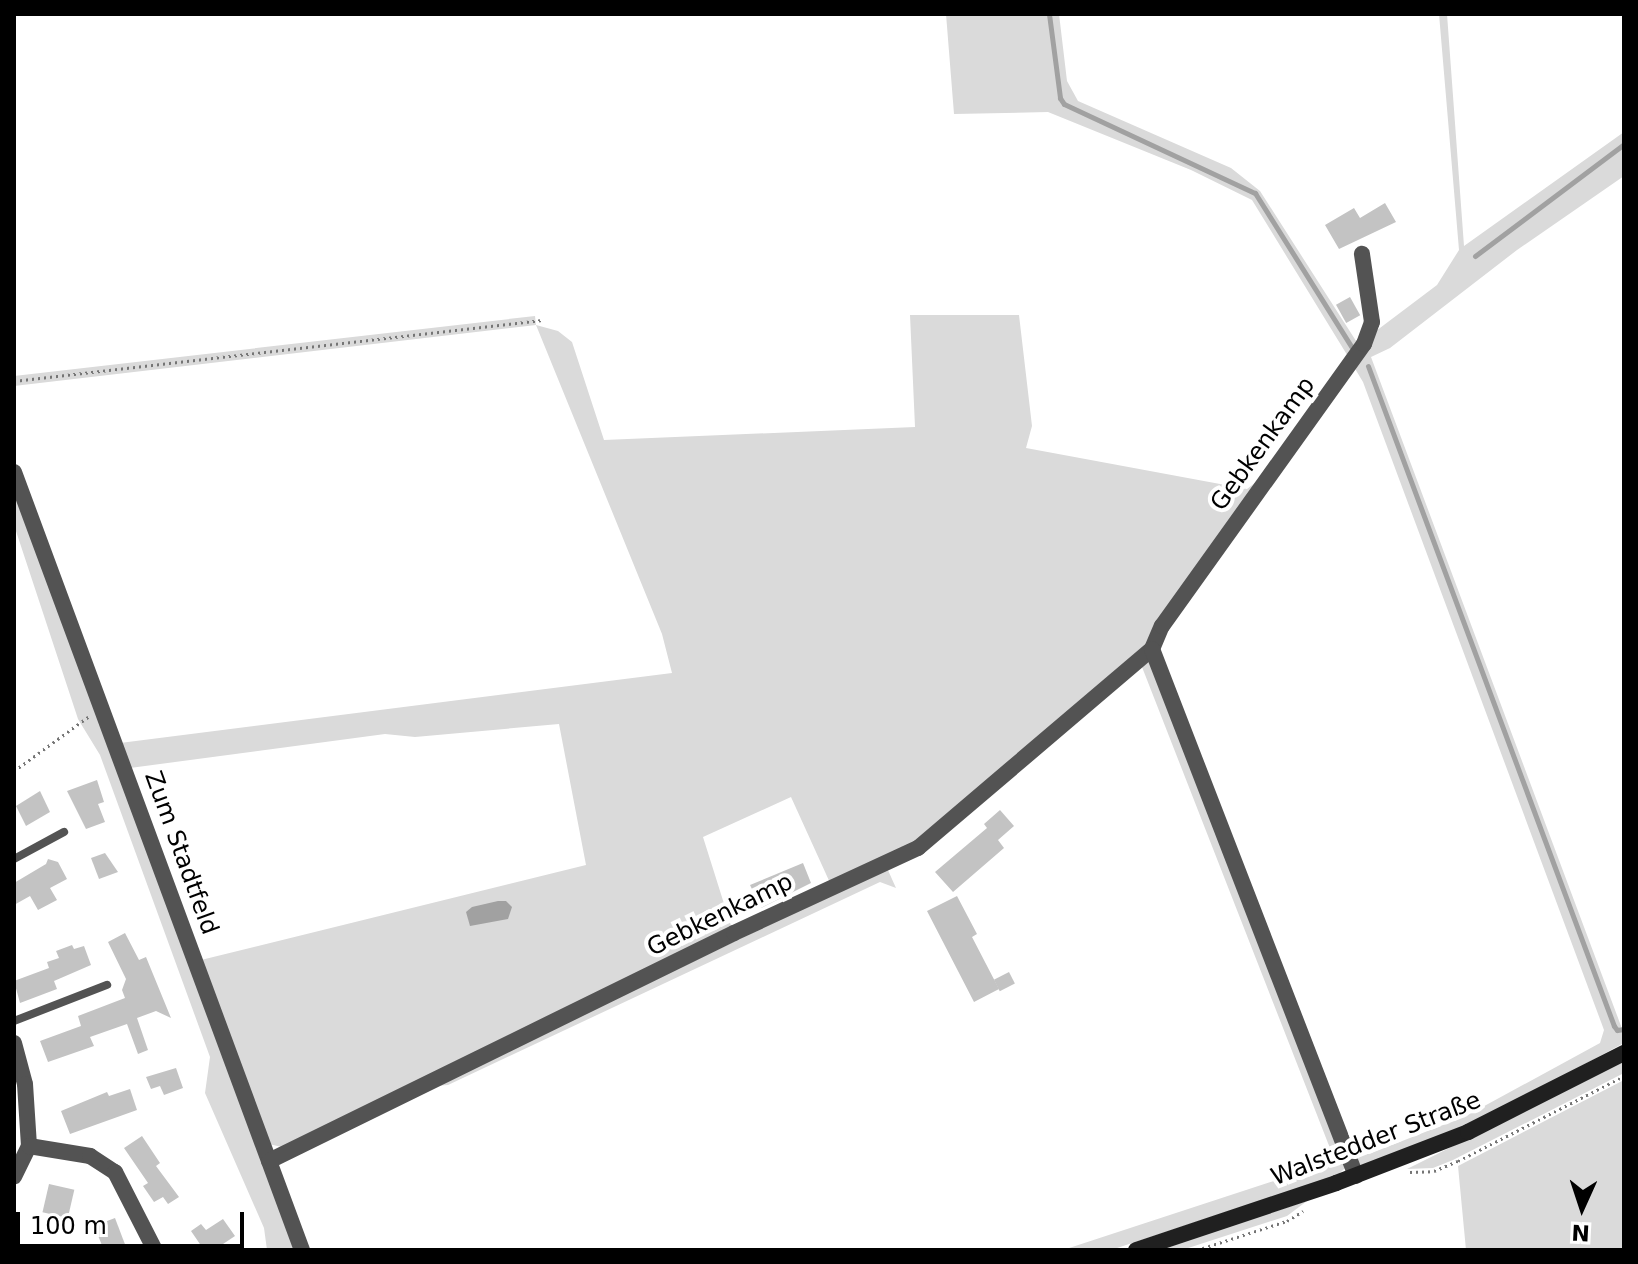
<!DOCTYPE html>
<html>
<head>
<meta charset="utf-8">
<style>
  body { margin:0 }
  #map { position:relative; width:1638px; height:1264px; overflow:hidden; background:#fff; font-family:"DejaVu Sans",sans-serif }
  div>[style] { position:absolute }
  .green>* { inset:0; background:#dadada }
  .water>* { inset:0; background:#a1a1a1 }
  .stream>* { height:5px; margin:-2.5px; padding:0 2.5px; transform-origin:2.5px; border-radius:2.5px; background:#a1a1a1 }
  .building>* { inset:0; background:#c3c3c3; transform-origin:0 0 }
  .path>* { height:3px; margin-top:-1.5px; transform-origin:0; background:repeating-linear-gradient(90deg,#757575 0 2px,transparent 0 6px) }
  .service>* { height:8px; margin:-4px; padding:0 4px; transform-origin:4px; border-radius:4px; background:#535353 }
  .minor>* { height:16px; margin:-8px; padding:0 8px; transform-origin:8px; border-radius:8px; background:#535353 }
  .secondary>* { height:16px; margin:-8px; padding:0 8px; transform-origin:8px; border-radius:8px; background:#202020 }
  span { translate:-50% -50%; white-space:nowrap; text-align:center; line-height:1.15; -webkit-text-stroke:8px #fff; paint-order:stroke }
  .street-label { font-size:24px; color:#000 }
  .frame { position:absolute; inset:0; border:16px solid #000; pointer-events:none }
  .north { position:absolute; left:1542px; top:1168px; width:80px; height:80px; -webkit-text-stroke:6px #fff; paint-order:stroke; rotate:183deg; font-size:22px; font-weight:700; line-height:32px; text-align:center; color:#000 }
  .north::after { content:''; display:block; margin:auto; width:28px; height:36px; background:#000; clip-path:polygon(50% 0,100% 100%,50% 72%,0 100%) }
  .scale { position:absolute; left:16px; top:1212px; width:228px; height:36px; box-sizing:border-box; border:4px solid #000; border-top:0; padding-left:10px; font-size:24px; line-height:28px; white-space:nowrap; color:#000; -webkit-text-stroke:6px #fff; paint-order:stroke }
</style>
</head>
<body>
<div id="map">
  <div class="green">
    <div style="clip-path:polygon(946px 14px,1059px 14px,1067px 81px,1078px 101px,1231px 168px,1260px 191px,1358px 344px,1349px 358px,1252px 200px,1191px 170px,1048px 112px,954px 114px)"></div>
    <div style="clip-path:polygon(1439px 14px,1447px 14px,1464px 246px,1624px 132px,1624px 176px,1517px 250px,1390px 348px,1371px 357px,1624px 1034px,1624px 1043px,1464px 1129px,1359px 1167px,1350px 1155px,1369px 1154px,1466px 1116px,1600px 1043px,1604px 1030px,1363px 382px,1354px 367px,1372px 334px,1437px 285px,1459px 250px)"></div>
    <div style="clip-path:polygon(910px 315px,1019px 315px,1032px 426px,1026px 448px,1247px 489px,1260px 479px,1145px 646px,914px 845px,831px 885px,791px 797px,703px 837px,732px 929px,286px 1148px,269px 1144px,201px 960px,586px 865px,559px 724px,415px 737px,385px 734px,130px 768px,120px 743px,672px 673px,662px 634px,536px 325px,14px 386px,14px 376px,535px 316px,536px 325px,558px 331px,572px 342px,604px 440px,915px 427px)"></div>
    <div style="clip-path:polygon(14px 485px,297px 1250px,267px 1250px,264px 1228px,205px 1093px,210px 1057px,100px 755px,78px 719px,14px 525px)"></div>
    <div style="clip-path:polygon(1148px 662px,1152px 663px,1345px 1168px,1338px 1175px,1111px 1250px,1063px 1250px,1335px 1161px,1142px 667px)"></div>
    <div style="clip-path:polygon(887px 868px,896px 888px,880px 882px,448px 1085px,435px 1086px)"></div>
    <div style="clip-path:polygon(1624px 1061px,1624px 1073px,1453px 1160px,1433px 1168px,1407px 1169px)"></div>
    <div style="clip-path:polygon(1624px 1080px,1624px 1250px,1466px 1250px,1458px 1166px)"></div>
    <div style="clip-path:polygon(1307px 1201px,1287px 1216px,1182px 1250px,1156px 1250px)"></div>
  </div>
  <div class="water">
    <div style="clip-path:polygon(498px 901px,506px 901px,512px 907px,508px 919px,470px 926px,466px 912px,472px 907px)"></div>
  </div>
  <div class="stream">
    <div style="left:1049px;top:14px;width:85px;rotate:82.5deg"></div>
    <div style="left:1060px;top:98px;width:7px;rotate:56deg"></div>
    <div style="left:1064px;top:104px;width:211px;rotate:25deg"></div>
    <div style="left:1255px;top:193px;width:181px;rotate:57.9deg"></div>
    <div style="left:1475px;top:256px;width:186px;rotate:-36.9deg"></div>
    <div style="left:1368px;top:366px;width:704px;rotate:69.56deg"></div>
    <div style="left:1614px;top:1026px;width:5px;rotate:53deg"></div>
    <div style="left:1617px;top:1030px;width:7px;rotate:-8deg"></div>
  </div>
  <div class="building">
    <div style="clip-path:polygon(1385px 203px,1396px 222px,1339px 249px,1325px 225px,1354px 208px,1360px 218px)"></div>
    <div style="left:1350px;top:297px;width:21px;height:16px;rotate:61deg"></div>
    <div style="clip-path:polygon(97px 780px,104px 802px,98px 804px,105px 822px,86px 829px,67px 791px)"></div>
    <div style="clip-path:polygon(40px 791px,50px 812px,26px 826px,16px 806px)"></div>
    <div style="clip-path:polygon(1000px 810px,1014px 826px,998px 840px,1004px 848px,953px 892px,935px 872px,987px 828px,984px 824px)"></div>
    <div style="clip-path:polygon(105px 853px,118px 872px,99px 879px,91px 858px)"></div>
    <div style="clip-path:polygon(48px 859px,58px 862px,67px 879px,50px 888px,57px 900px,38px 910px,30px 896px,14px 905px,14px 883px,46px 864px)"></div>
    <div style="clip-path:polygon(803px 863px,811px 883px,761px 908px,750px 885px)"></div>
    <div style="clip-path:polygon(957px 896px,977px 934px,972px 937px,999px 989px,974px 1002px,927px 911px)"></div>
    <div style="clip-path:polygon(125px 933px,139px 960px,146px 957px,171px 1018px,156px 1011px,137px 1018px,148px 1050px,138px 1054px,127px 1024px,90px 1037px,94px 1046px,48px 1062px,40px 1041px,81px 1026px,78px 1016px,125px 998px,122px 990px,126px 979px,108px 942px)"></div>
    <div style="clip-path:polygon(72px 945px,74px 949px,84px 946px,91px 965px,54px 981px,57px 989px,20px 1003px,14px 981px,49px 968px,47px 962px,59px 958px,56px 951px)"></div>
    <div style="left:1009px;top:972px;width:13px;height:17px;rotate:63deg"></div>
    <div style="clip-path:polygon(176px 1068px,183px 1088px,164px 1095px,160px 1086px,151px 1089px,146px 1077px)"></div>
    <div style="clip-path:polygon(130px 1089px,137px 1110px,70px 1134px,61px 1111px,107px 1092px,109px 1096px)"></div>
    <div style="clip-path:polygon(142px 1136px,160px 1163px,156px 1166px,179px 1197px,168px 1204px,163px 1197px,154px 1202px,143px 1186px,148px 1183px,124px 1148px)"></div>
    <div style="left:49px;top:1184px;width:26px;height:29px;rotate:13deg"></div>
    <div style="clip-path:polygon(115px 1218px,126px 1247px,104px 1250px,94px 1226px)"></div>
    <div style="clip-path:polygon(223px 1219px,235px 1236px,214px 1250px,204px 1250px,191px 1231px,201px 1224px,206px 1230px)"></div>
  </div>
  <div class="path">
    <div style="left:14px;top:381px;width:532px;rotate:-6.59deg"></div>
    <div style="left:14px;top:771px;width:92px;rotate:-36.1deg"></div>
    <div style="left:1410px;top:1172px;width:24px;rotate:-2deg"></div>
    <div style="left:1434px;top:1171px;width:26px;rotate:-23deg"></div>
    <div style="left:1458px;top:1161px;width:186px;rotate:-27.1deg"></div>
    <div style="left:1197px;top:1250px;width:95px;rotate:-17.9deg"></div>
    <div style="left:1287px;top:1221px;width:19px;rotate:-32deg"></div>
  </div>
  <div class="service">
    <div style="left:14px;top:859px;width:57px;rotate:-28.4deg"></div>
    <div style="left:14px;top:1021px;width:100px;rotate:-21.2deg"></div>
  </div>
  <div class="minor">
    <div style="left:14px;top:472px;width:830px;rotate:69.69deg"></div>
    <div style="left:1152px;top:649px;width:25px;rotate:-67deg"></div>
    <div style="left:1162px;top:626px;width:347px;rotate:-54.4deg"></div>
    <div style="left:1364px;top:344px;width:23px;rotate:-70deg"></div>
    <div style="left:1372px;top:322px;width:69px;rotate:-98.4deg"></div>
    <div style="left:14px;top:1043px;width:42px;rotate:75deg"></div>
    <div style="left:25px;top:1084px;width:62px;rotate:86.3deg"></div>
    <div style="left:29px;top:1146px;width:34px;rotate:116deg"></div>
    <div style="left:29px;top:1146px;width:62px;rotate:9.3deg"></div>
    <div style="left:90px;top:1156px;width:30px;rotate:33deg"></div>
    <div style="left:115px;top:1172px;width:88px;rotate:62.9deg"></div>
    <div style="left:269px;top:1161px;width:518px;rotate:-26.12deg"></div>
    <div style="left:734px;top:933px;width:203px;rotate:-24.8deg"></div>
    <div style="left:918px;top:848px;width:307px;rotate:-40.4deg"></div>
    <div style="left:1152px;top:649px;width:565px;rotate:68.84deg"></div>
  </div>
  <div class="secondary">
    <div style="left:1136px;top:1250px;width:211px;rotate:-18.5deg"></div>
    <div style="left:1336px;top:1183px;width:142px;rotate:-21.1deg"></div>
    <div style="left:1468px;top:1132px;width:175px;rotate:-26.9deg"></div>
  </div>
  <div class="street-label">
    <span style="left:1263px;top:444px;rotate:-54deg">Gebkenkamp</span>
    <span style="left:181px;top:853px;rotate:70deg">Zum Stadtfeld</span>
    <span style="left:720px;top:915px;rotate:-26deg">Gebkenkamp</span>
    <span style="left:1376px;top:1139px;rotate:-21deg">Walstedder Straße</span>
  </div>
  <div class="frame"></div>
  <div class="north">N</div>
  <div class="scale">100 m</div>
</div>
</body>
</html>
